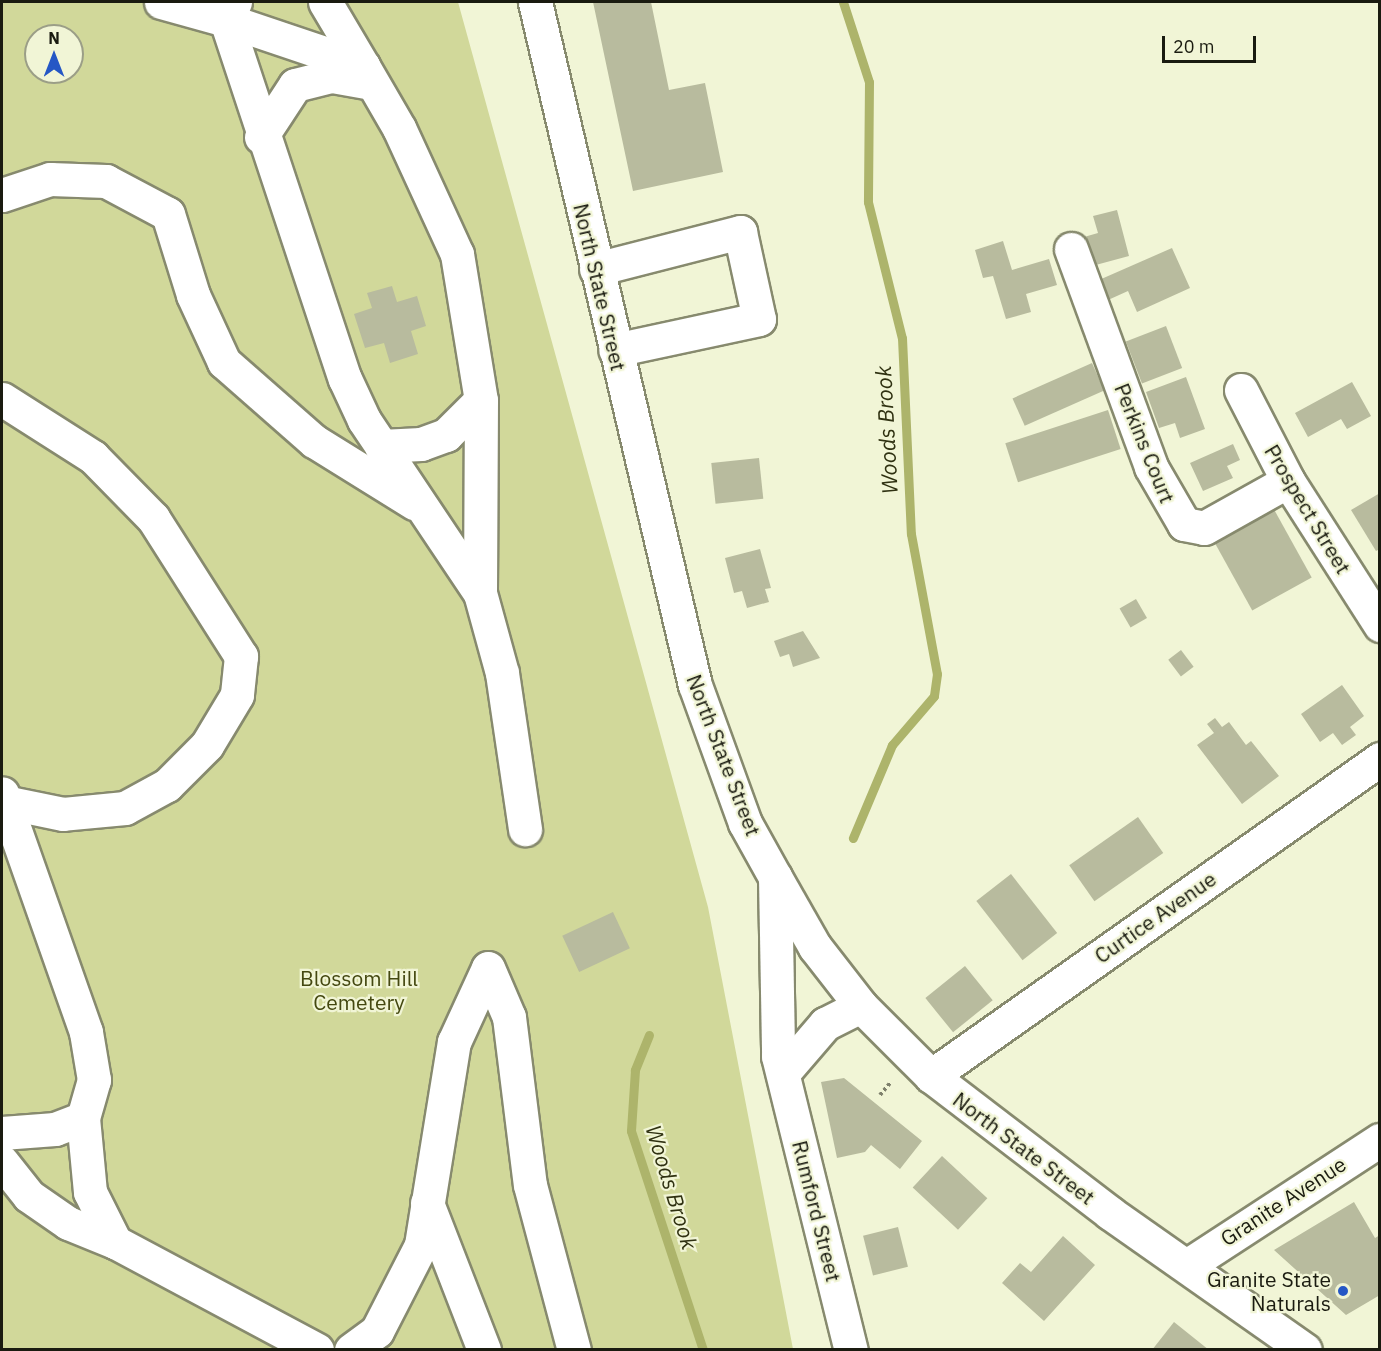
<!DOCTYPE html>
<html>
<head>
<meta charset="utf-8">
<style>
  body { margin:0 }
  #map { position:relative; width:1381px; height:1351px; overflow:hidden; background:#f1f5d6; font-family:"IBM Plex Sans",sans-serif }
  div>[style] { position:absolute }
  .green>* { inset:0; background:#d1d89a }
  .stream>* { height:9px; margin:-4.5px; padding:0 4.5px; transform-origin:4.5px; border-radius:4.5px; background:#adb46b }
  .building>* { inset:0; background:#b8bb9e; transform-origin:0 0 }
  .path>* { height:4px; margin-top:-2px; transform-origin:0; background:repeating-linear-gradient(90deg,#7e806c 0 3px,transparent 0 6px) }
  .roads { filter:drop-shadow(2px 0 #878a6e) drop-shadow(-2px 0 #878a6e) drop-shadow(0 2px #878a6e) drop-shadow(0 -2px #878a6e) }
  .minor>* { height:33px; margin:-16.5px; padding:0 16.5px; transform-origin:16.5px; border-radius:16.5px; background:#fff }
  .major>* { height:33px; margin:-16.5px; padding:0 16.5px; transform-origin:16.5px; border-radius:16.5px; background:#fff }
  .dots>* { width:16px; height:16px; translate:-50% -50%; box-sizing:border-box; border:3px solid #f1f5d6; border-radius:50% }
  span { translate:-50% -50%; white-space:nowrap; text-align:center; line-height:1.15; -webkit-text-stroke:4.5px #f1f5d6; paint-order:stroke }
  .street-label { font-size:21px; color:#1a1b10 }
  .park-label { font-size:21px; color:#444810 }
  .poi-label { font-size:21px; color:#1a1b10 }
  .right { translate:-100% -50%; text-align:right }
  .water-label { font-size:22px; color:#2f3111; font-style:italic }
  .frame { position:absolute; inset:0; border:3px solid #1a1b10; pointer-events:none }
  .north { position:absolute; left:24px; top:24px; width:60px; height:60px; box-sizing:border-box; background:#f1f5d6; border:2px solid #9b9e87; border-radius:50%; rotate:0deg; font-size:16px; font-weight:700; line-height:24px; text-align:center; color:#1a1b10 }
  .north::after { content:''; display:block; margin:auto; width:21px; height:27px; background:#2557c5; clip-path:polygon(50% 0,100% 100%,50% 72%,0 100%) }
  .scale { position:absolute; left:1162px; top:36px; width:94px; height:27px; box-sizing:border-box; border:3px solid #1a1b10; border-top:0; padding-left:8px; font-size:18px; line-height:21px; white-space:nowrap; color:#1a1b10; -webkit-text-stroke:4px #f1f5d6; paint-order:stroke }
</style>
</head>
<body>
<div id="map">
  <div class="green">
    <div style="clip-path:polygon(evenodd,2px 2px,458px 2px,708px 907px,793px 1349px,2px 1350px,2px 2px,36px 36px,72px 36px,72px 72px,36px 72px,36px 36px)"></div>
  </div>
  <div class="stream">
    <div style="left:843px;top:2px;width:84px;rotate:72deg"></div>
    <div style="left:869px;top:82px;width:120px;rotate:90.5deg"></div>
    <div style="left:868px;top:202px;width:140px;rotate:76deg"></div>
    <div style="left:902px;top:338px;width:196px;rotate:87.4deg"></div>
    <div style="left:911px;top:534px;width:142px;rotate:79.5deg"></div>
    <div style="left:937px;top:674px;width:22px;rotate:98deg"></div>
    <div style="left:934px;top:696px;width:65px;rotate:130.6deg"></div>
    <div style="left:892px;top:745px;width:101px;rotate:112.8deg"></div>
    <div style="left:649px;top:1035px;width:38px;rotate:112deg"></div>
    <div style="left:635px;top:1070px;width:61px;rotate:93.8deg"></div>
    <div style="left:631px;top:1131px;width:231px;rotate:71.8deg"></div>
  </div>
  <div class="building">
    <div style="clip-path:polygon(593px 2px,651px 2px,669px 90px,705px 83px,723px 172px,633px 191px)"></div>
    <div style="clip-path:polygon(1117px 210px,1129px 256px,1092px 266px,1084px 237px,1098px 233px,1093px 216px)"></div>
    <div style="clip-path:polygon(1003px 241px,1012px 270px,1049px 259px,1057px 285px,1026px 294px,1031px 312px,1006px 319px,993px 276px,983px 278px,975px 250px)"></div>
    <div style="clip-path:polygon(1172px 248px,1190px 288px,1137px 312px,1128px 291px,1108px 300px,1099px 280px)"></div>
    <div style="clip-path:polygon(392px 286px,397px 302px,417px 296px,426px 326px,411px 331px,418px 354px,390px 363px,384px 343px,365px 348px,354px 314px,372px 308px,367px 293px)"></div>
    <div style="left:1166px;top:326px;width:45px;height:43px;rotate:69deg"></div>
    <div style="left:1092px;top:363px;width:30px;height:87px;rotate:66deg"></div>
    <div style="clip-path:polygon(1186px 377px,1205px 429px,1180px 438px,1175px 423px,1159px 428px,1146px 392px)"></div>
    <div style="clip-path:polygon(1352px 382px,1371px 416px,1347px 429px,1341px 419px,1308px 437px,1295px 413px)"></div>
    <div style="left:1108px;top:410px;width:41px;height:108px;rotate:72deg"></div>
    <div style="clip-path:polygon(1233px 444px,1240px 460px,1227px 466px,1233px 478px,1203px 491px,1190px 463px)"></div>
    <div style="left:759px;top:458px;width:41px;height:48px;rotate:84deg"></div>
    <div style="clip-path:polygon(1380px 493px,1380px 549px,1376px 551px,1351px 510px)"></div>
    <div style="left:1271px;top:504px;width:84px;height:68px;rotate:61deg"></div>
    <div style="clip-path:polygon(760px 549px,771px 588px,765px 589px,769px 602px,747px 608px,742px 591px,734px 593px,725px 558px)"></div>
    <div style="left:1136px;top:599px;width:22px;height:19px;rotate:60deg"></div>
    <div style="clip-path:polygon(803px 631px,820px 658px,793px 667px,789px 654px,780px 657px,774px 641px)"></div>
    <div style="left:1181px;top:650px;width:21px;height:16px;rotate:53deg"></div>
    <div style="clip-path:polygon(1342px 685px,1364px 716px,1350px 727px,1356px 735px,1342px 745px,1333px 733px,1320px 742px,1301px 714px)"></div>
    <div style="clip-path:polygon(1215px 718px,1222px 727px,1229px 722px,1246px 745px,1251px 741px,1279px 776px,1242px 804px,1197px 745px,1214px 733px,1207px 724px)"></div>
    <div style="left:1138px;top:817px;width:44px;height:84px;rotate:55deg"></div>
    <div style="left:1011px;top:874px;width:75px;height:44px;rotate:52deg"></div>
    <div style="left:613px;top:912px;width:40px;height:56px;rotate:65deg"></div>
    <div style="left:965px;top:966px;width:44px;height:51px;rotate:51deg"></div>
    <div style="clip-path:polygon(844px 1078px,922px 1141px,900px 1169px,871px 1145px,865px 1152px,837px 1158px,821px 1082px)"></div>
    <div style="left:942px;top:1156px;width:62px;height:43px;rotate:43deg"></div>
    <div style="clip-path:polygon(1354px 1202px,1375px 1238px,1380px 1235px,1380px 1295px,1346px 1315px,1274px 1250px)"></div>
    <div style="left:898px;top:1227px;width:41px;height:36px;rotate:76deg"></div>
    <div style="clip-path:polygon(1063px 1236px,1095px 1265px,1044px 1321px,1002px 1283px,1020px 1263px,1031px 1272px)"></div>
    <div style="clip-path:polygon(1174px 1322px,1209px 1350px,1152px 1350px)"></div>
  </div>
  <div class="path">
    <div style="left:880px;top:1095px;width:17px;rotate:-50deg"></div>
  </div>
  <div class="roads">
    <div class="minor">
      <div style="left:161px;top:2px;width:67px;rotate:15.5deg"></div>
      <div style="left:226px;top:20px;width:378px;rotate:71.7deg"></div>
      <div style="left:345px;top:379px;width:45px;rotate:65.1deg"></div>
      <div style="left:364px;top:420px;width:208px;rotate:56.2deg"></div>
      <div style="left:235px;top:2px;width:20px;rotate:117deg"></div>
      <div style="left:226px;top:20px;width:145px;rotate:18.6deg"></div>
      <div style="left:363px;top:66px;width:72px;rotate:59.9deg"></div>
      <div style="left:399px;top:128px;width:139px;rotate:65.3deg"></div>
      <div style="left:457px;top:254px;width:148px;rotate:80.7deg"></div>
      <div style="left:481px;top:400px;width:193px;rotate:90.3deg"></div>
      <div style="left:480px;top:593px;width:83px;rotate:74.6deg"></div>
      <div style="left:502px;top:673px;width:158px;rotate:81.6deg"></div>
      <div style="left:325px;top:2px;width:74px;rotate:59.3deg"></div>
      <div style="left:261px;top:137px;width:62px;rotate:-56.8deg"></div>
      <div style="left:295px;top:85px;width:38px;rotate:-14deg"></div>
      <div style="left:332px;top:76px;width:40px;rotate:10deg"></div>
      <div style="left:2px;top:195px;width:51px;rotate:-18.4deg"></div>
      <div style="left:50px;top:179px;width:56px;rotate:2deg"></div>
      <div style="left:106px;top:181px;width:70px;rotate:28deg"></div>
      <div style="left:168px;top:214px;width:85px;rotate:72.8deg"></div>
      <div style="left:193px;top:295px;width:74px;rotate:65.2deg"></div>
      <div style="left:224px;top:362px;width:120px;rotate:41.3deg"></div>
      <div style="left:314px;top:441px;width:118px;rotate:31.8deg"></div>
      <div style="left:1071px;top:249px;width:232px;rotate:69.8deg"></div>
      <div style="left:1151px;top:467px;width:66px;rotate:59.9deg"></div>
      <div style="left:1184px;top:524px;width:20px;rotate:11deg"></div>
      <div style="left:1204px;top:528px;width:96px;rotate:-29.2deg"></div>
      <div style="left:596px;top:269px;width:149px;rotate:-14.4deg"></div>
      <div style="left:740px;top:232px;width:89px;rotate:77.7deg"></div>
      <div style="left:759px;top:319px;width:147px;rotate:167.9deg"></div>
      <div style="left:1241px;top:390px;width:102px;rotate:62.7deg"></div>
      <div style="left:1288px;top:481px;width:171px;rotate:57.4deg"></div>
      <div style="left:2px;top:399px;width:108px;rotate:32.5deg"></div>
      <div style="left:93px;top:457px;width:86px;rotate:45.5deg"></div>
      <div style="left:153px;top:518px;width:164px;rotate:57.5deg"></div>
      <div style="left:241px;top:656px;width:39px;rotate:96deg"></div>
      <div style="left:237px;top:695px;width:58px;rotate:121deg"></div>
      <div style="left:207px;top:745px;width:57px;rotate:135deg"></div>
      <div style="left:167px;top:785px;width:48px;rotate:151.3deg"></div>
      <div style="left:125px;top:808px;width:62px;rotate:174.5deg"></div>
      <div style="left:63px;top:814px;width:59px;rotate:-168.3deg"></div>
      <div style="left:5px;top:802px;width:9px;rotate:-108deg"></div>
      <div style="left:381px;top:446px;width:40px;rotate:-2.9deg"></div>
      <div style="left:421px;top:444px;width:27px;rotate:-20deg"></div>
      <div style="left:446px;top:435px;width:49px;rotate:-45deg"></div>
      <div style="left:775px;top:877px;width:179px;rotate:89deg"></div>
      <div style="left:778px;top:1056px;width:303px;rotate:76.1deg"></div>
      <div style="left:488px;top:968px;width:53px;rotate:66.8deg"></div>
      <div style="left:509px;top:1017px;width:169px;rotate:82.9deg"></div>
      <div style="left:530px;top:1185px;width:171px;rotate:75.1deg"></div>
      <div style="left:783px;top:1073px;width:65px;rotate:-49.4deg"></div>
      <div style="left:825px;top:1024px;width:40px;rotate:-26.6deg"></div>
      <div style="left:931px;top:1076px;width:550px;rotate:-35.22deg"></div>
      <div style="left:2px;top:1133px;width:53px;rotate:-4.3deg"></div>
      <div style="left:55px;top:1129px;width:30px;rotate:-21deg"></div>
      <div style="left:83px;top:1118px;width:40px;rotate:-74deg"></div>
      <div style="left:94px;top:1080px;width:49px;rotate:-99.5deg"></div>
      <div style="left:86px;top:1032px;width:244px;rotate:-109.4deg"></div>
      <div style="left:2px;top:1162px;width:43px;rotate:51.5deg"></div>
      <div style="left:29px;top:1196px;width:47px;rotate:34.7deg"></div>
      <div style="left:68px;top:1223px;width:51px;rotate:22deg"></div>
      <div style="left:115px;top:1242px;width:56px;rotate:-116.6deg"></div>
      <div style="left:90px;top:1192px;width:74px;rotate:-95.4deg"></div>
      <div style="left:427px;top:1203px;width:158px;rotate:68.8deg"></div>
      <div style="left:115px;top:1242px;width:229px;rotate:28.1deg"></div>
      <div style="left:1188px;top:1265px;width:229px;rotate:-33.1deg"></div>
      <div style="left:351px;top:1350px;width:32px;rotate:-36deg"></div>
      <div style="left:377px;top:1331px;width:97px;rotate:-62.9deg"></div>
      <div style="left:421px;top:1245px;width:206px;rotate:-80.8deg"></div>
      <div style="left:454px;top:1042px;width:81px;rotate:-65.3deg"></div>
    </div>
    <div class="major">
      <div style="left:535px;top:2px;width:701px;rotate:76.82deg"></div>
      <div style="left:695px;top:685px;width:147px;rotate:70.1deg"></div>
      <div style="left:745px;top:823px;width:62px;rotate:60.9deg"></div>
      <div style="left:775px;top:877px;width:81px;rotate:60.3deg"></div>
      <div style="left:815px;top:947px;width:75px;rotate:52.1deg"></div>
      <div style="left:861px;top:1006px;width:99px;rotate:45deg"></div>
      <div style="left:931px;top:1076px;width:225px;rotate:37.4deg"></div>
      <div style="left:1110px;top:1213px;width:238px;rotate:35.1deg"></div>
    </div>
  </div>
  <div class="dots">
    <div style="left:1343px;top:1291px;background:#2557c5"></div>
  </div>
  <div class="street-label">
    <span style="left:600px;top:287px;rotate:77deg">North State Street</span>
    <span style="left:1145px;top:443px;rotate:68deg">Perkins Court</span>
    <span style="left:1308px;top:509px;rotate:59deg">Prospect Street</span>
    <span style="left:724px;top:755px;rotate:69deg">North State Street</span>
    <span style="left:1155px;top:917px;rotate:-35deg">Curtice Avenue</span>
    <span style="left:1024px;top:1148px;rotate:37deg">North State Street</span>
    <span style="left:1283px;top:1201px;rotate:-33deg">Granite Avenue</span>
    <span style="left:817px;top:1211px;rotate:76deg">Rumford Street</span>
  </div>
  <div class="park-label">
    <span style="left:359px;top:990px">Blossom Hill<br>Cemetery</span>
  </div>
  <div class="poi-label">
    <span class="right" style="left:1331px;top:1291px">Granite State<br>Naturals</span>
  </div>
  <div class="water-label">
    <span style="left:886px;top:430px;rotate:-93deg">Woods Brook</span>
    <span style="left:672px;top:1187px;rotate:73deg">Woods Brook</span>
  </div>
  <div class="frame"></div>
  <div class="north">N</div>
  <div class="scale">20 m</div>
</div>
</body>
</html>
